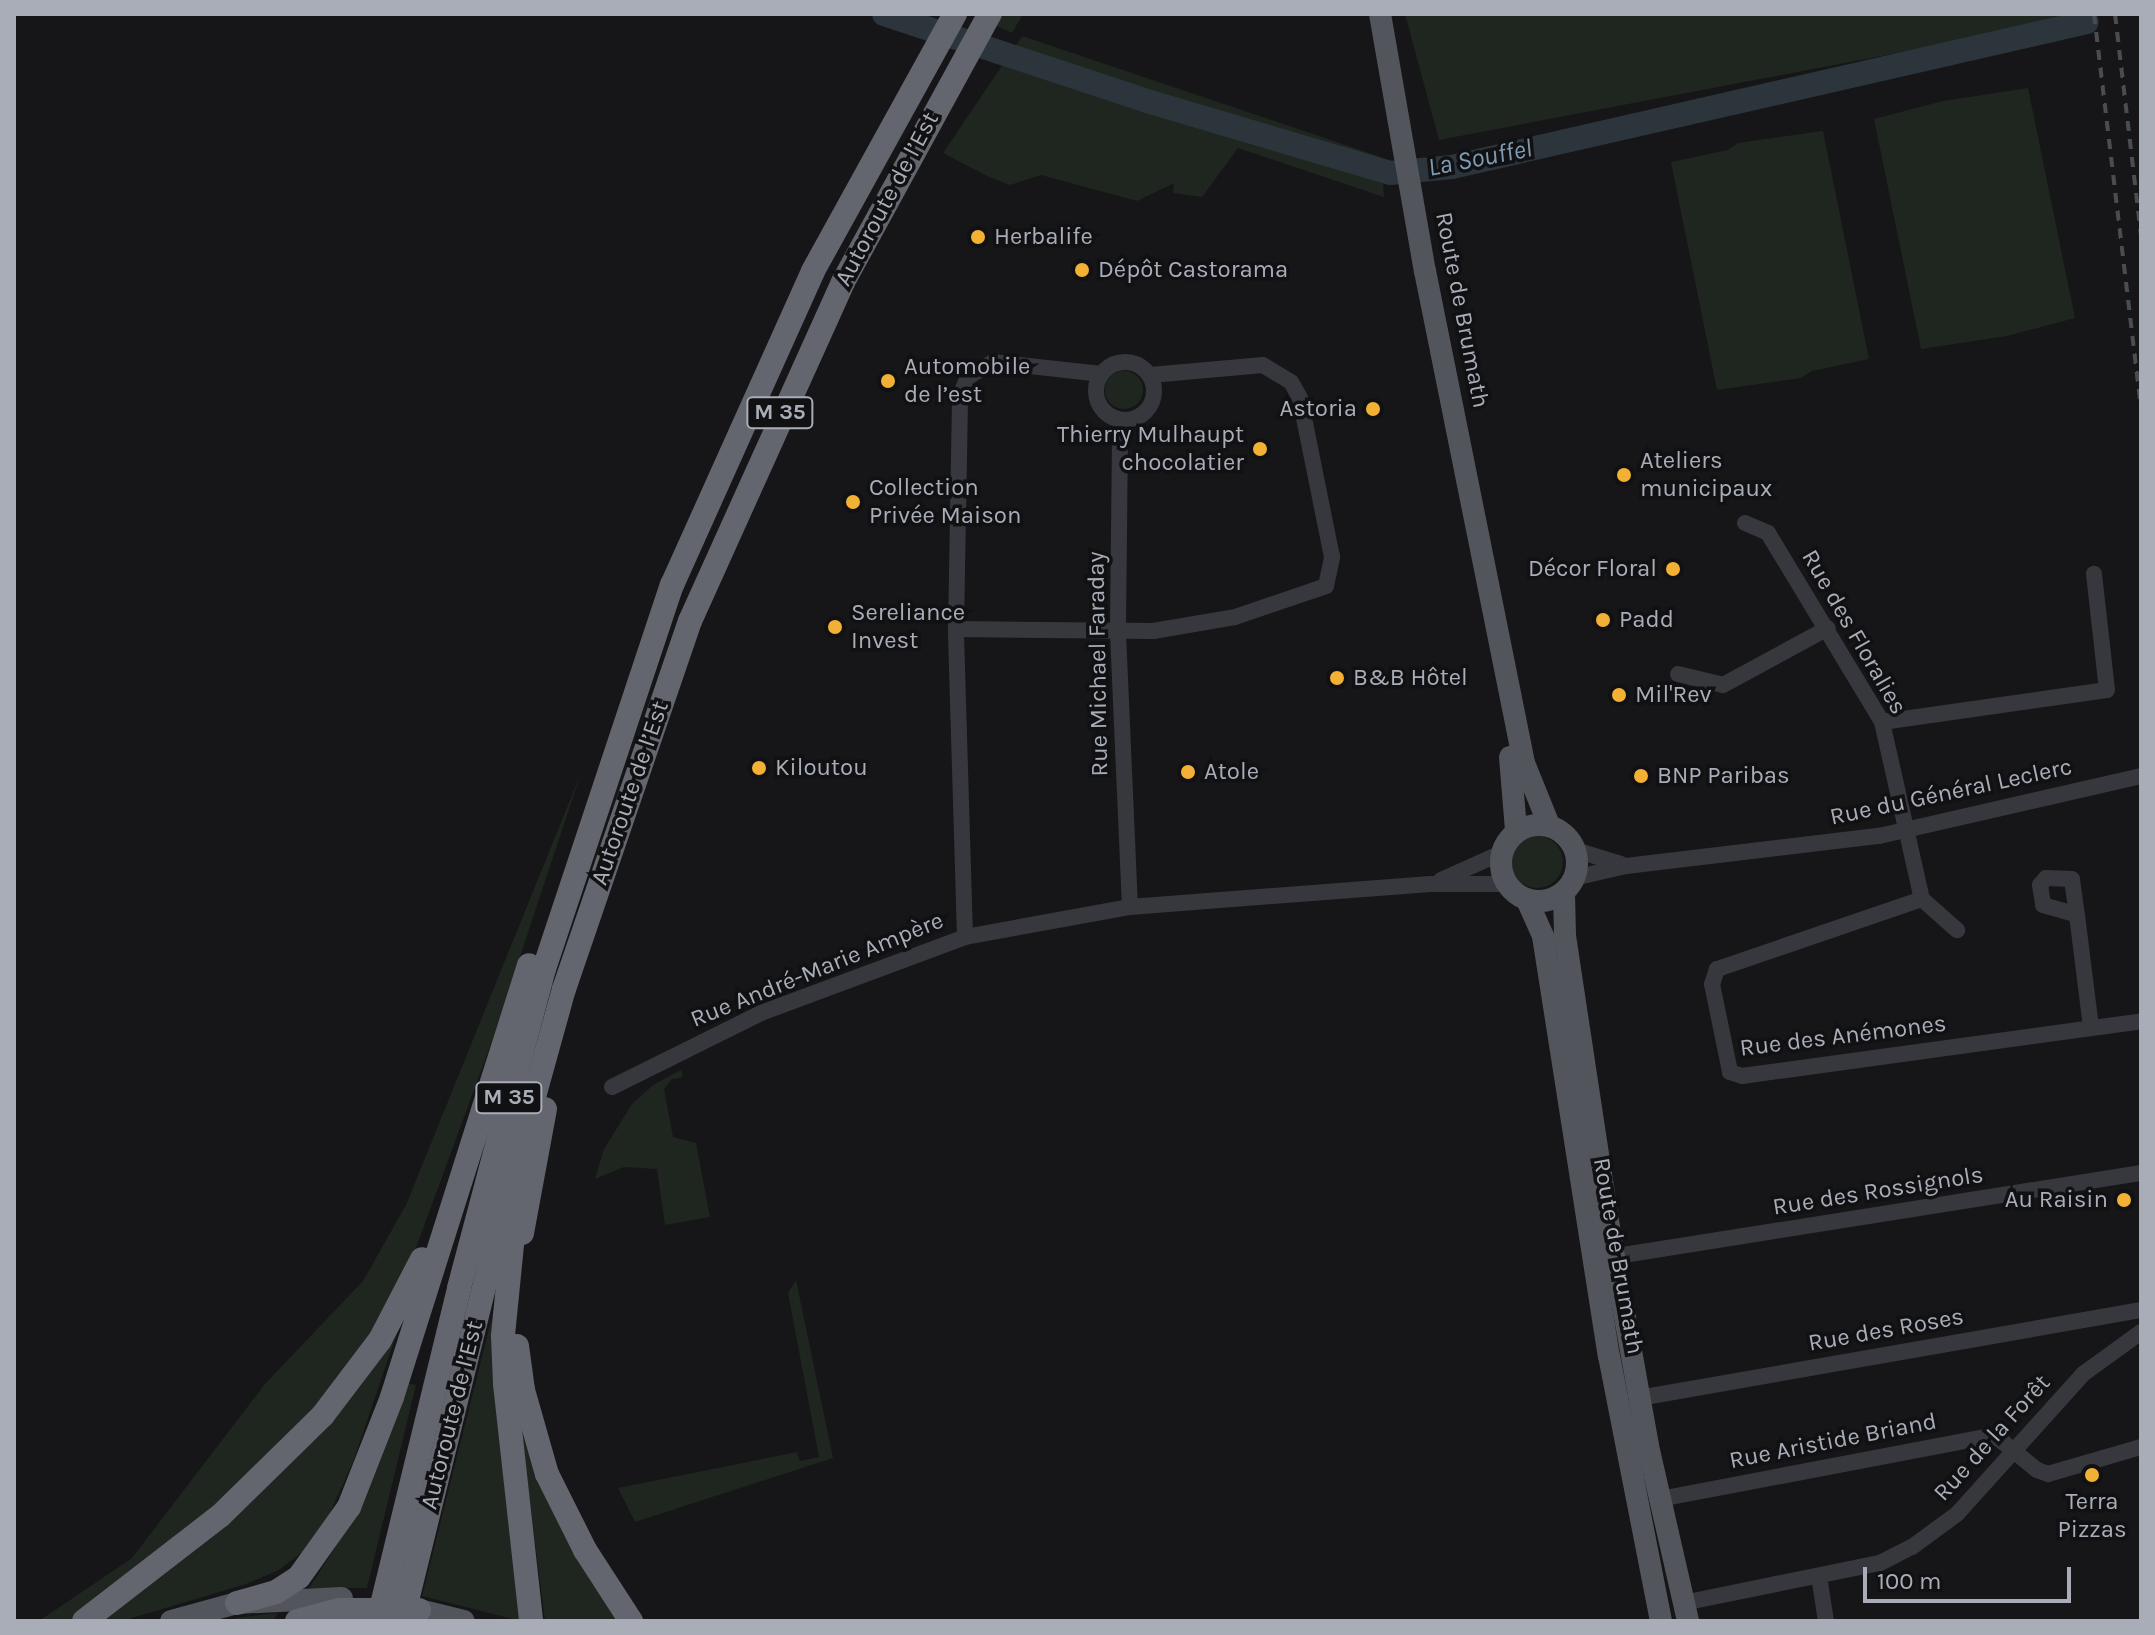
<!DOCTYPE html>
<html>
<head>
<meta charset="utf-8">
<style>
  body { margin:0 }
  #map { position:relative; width:2155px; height:1635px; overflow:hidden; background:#161618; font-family:Karla,sans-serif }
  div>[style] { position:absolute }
  .green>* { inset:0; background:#1e261f }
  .round { border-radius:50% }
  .river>* { height:24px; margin:-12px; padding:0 12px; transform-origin:12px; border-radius:12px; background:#2c353c }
  .minor>* { height:16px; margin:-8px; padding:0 8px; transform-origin:8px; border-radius:8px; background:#37383d }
  .minor>.ring { margin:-8px; padding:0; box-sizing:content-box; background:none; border:16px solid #37383d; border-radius:50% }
  .major>* { height:22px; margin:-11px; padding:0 11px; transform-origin:11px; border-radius:11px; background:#53555c }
  .major>.ring { margin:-11px; padding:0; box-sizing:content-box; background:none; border:22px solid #53555c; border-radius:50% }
  .highway>* { height:24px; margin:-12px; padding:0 12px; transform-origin:12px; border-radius:12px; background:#63666e }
  .rail>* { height:4px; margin-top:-2px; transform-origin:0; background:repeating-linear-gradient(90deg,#4a4c52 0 10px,transparent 0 18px) }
  .highway-bridge>* { height:24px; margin:-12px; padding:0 12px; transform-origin:12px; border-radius:12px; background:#63666e }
  .dots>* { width:22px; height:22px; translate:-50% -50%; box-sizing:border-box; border:4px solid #111113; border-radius:50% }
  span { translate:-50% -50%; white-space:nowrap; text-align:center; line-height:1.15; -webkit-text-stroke:7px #111113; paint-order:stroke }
  .shield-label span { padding:2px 6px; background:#111113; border:2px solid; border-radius:6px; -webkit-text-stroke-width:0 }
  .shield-label { font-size:22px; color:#a8adb8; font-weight:700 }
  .street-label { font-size:24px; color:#a8adb8 }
  .poi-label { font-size:24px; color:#a8adb8 }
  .left { translate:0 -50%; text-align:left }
  .right { translate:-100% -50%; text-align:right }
  .water-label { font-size:26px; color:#7f9bb3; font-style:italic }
  .frame { position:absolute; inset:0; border:16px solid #a8adb8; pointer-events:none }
  .scale { position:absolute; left:1863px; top:1567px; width:208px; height:36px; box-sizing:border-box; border:4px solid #a8adb8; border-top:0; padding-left:10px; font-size:24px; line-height:28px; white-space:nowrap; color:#a8adb8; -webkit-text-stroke:6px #111113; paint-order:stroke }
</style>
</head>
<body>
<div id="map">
  <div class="green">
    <div style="clip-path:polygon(971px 14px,1023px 14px,1012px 33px)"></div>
    <div style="clip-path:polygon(1405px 14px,2087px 14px,2087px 17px,1439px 140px)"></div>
    <div style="clip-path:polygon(1022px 36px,1381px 157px,1384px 197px,1238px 148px,1202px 197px,1173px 193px,1174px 183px,1137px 201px,1041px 175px,1010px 185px,987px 176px,943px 153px)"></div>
    <div style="clip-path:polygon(2028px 88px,2075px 318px,2007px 336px,1921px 349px,1874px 119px,1943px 101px)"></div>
    <div style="clip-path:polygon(1823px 131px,1869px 359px,1812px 371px,1801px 378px,1717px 390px,1671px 162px,1728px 150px,1738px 143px)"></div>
    <div class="round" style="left:1105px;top:371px;width:38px;height:38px"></div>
    <div style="clip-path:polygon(581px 773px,492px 1041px,406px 1275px,385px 1314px,319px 1403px,197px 1523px,68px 1621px,39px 1621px,132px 1558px,265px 1384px,363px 1281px,406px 1205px)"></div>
    <div class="round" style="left:1511px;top:836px;width:52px;height:52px"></div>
    <div style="clip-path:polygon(681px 1070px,683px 1077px,672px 1079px,664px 1089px,673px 1137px,696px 1143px,710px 1217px,665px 1225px,657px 1169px,624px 1167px,595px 1179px,604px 1149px,632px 1104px,653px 1085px)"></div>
    <div style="clip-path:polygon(796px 1280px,833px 1458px,635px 1522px,618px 1488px,797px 1452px,800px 1461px,819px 1457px,788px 1293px)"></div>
    <div style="clip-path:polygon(495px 1305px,521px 1621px,422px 1596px)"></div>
    <div style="clip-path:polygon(399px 1327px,353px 1462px,325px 1524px,305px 1550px,279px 1570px,246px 1584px,122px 1621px,100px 1621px)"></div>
    <div style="clip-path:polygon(406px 1383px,416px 1385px,367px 1588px,309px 1588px,344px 1534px)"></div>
    <div style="clip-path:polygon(520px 1422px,620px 1621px,545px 1621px)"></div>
    <div style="clip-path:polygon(278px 1613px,273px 1621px,225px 1621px,236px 1618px)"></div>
  </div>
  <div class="river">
    <div style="left:884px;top:14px;width:277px;rotate:18.3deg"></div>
    <div style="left:1147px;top:101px;width:253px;rotate:16.5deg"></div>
    <div style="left:1390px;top:173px;width:62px;rotate:-5.5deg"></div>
    <div style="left:1452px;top:167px;width:651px;rotate:-12.86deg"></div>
  </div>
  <div class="minor">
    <div class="ring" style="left:1096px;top:362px;width:42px;height:42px"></div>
    <div style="left:1128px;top:420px;width:18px;rotate:117deg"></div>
    <div style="left:1120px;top:436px;width:197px;rotate:90.6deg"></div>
    <div style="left:1118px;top:633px;width:274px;rotate:87.5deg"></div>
    <div style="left:1745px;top:523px;width:25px;rotate:23deg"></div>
    <div style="left:1768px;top:533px;width:221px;rotate:58.9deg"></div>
    <div style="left:1882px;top:722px;width:181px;rotate:77.3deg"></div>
    <div style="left:1922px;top:899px;width:217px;rotate:161.1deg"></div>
    <div style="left:1717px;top:969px;width:16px;rotate:108deg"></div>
    <div style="left:1712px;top:984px;width:90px;rotate:78.4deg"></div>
    <div style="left:1730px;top:1072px;width:13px;rotate:18deg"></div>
    <div style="left:1742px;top:1076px;width:403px;rotate:-7.8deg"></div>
    <div style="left:956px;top:629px;width:197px;rotate:0.6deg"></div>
    <div style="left:1153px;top:631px;width:83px;rotate:-9.7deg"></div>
    <div style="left:1235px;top:617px;width:96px;rotate:-18.8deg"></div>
    <div style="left:1326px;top:586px;width:30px;rotate:-78deg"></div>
    <div style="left:1332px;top:557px;width:162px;rotate:-101.4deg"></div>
    <div style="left:1300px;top:398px;width:18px;rotate:-119deg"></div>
    <div style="left:1291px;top:382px;width:33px;rotate:-149deg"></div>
    <div style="left:1263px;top:365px;width:113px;rotate:174.9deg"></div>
    <div style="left:1678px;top:674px;width:46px;rotate:13.7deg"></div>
    <div style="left:1723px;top:685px;width:119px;rotate:-28.5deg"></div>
    <div style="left:1882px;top:722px;width:227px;rotate:-8.1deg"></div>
    <div style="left:2107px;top:690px;width:117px;rotate:-96.4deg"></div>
    <div style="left:1575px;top:850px;width:48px;rotate:16.9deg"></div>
    <div style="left:1574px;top:878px;width:53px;rotate:-13deg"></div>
    <div style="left:1626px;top:866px;width:255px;rotate:-6.8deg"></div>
    <div style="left:1879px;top:836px;width:269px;rotate:-12.9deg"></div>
    <div style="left:1441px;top:880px;width:66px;rotate:-24.2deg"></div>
    <div style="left:1922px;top:899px;width:47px;rotate:41.5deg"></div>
    <div style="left:2077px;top:915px;width:36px;rotate:-98deg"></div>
    <div style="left:2072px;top:879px;width:26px;rotate:-178deg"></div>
    <div style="left:2046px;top:878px;width:9px;rotate:131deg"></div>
    <div style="left:2040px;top:885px;width:20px;rotate:81deg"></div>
    <div style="left:2043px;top:905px;width:35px;rotate:16deg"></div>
    <div style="left:2077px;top:915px;width:114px;rotate:82.9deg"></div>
    <div style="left:965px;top:937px;width:308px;rotate:-91.7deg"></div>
    <div style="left:956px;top:629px;width:234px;rotate:-89deg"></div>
    <div style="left:960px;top:395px;width:20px;rotate:-66deg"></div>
    <div style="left:968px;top:377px;width:29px;rotate:-31deg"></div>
    <div style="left:993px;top:362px;width:109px;rotate:6.3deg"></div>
    <div style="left:612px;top:1087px;width:166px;rotate:-26.4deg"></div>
    <div style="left:761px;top:1013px;width:218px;rotate:-20.4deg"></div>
    <div style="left:965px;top:937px;width:168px;rotate:-10.3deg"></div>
    <div style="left:1130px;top:907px;width:301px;rotate:-4.4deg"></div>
    <div style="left:1430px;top:884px;width:77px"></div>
    <div style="left:1617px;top:1256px;width:531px;rotate:-9deg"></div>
    <div style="left:1639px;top:1398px;width:510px;rotate:-9.94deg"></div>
    <div style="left:1660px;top:1499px;width:332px;rotate:-10.8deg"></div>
    <div style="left:1986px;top:1437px;width:12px;rotate:5deg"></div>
    <div style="left:1998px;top:1438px;width:50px;rotate:39.4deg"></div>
    <div style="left:2037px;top:1470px;width:12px;rotate:20deg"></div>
    <div style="left:2048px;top:1474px;width:97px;rotate:-16.2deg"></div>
    <div style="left:1819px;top:1576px;width:46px;rotate:81.2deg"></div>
    <div style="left:1683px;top:1603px;width:201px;rotate:-11.5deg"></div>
    <div style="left:1880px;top:1563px;width:36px;rotate:-27deg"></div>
    <div style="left:1912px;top:1547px;width:56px;rotate:-36.3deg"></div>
    <div style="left:1957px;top:1514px;width:188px;rotate:-48deg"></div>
    <div style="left:2083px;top:1374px;width:72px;rotate:-35.9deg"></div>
  </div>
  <div class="major">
    <div style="left:1380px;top:14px;width:261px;rotate:80.1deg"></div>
    <div style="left:1425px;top:271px;width:502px;rotate:78.62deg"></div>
    <div style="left:1524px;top:763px;width:67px;rotate:68deg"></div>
    <div style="left:1510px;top:757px;width:73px;rotate:85.3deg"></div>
    <div class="ring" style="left:1501px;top:825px;width:54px;height:54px"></div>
    <div style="left:1564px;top:894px;width:42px;rotate:88.6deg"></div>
    <div style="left:1565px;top:936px;width:301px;rotate:81.4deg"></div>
    <div style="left:1610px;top:1234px;width:215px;rotate:79.8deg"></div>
    <div style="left:1648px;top:1446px;width:180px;rotate:77.1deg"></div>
    <div style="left:1527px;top:900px;width:39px;rotate:66deg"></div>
    <div style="left:1543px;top:936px;width:425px;rotate:81.1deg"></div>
    <div style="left:1609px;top:1356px;width:270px;rotate:78.9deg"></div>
    <div style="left:419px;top:1610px;width:46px;rotate:13.7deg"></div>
    <div style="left:171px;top:1621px;width:68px;rotate:-15.3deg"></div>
    <div style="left:237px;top:1603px;width:105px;rotate:-2.7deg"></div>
  </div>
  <div class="highway">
    <div style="left:515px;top:1215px;width:122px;rotate:95.7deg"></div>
    <div style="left:503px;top:1336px;width:48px;rotate:87.6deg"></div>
    <div style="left:505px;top:1384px;width:238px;rotate:83.7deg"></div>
    <div style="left:522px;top:1233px;width:126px;rotate:-79.5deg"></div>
    <div style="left:517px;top:1346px;width:44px;rotate:82.2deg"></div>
    <div style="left:523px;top:1390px;width:87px;rotate:74.1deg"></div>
    <div style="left:547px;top:1474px;width:85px;rotate:63.4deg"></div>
    <div style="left:585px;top:1550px;width:85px;rotate:57.1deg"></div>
    <div style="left:237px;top:1603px;width:41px;rotate:-15.8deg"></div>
    <div style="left:276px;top:1592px;width:27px;rotate:-33deg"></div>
    <div style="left:299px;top:1577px;width:86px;rotate:-54.5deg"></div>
    <div style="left:349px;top:1507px;width:118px;rotate:-68.6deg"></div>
    <div style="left:392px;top:1397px;width:453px;rotate:-72.4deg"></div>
    <div style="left:84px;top:1621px;width:172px;rotate:-37.7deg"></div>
    <div style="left:220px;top:1516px;width:144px;rotate:-44.4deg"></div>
    <div style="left:323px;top:1415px;width:94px;rotate:-52.8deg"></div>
    <div style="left:380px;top:1340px;width:91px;rotate:-62.6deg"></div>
    <div style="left:297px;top:1621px;width:43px;rotate:-14.7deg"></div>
    <div style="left:378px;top:1621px;width:343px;rotate:-76.3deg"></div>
    <div style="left:459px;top:1288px;width:330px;rotate:-75.1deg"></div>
    <div style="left:544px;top:969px;width:405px;rotate:-71.6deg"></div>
    <div style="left:672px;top:585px;width:344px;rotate:-65.8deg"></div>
    <div style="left:813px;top:271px;width:294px;rotate:-61.1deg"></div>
    <div style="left:402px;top:1621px;width:428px;rotate:-76.2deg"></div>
    <div style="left:504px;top:1205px;width:224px;rotate:-74.5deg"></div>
    <div style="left:564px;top:989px;width:389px;rotate:-71.1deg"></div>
    <div style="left:690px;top:621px;width:372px;rotate:-65.7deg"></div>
    <div style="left:843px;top:282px;width:306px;rotate:-61.3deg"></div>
  </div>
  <div class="rail">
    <div style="left:2094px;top:14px;width:399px;rotate:83.2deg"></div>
    <div style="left:2115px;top:14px;width:222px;rotate:83.3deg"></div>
  </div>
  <div class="highway-bridge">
    <div style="left:339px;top:1610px;width:80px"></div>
  </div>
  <div class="dots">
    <div style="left:978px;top:237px;background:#f2b134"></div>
    <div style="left:1082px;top:270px;background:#f2b134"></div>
    <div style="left:888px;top:381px;background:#f2b134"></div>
    <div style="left:1373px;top:409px;background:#f2b134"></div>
    <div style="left:1260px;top:449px;background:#f2b134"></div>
    <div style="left:1624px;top:475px;background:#f2b134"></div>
    <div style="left:853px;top:502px;background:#f2b134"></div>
    <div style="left:1673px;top:569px;background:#f2b134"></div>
    <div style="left:1603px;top:620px;background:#f2b134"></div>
    <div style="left:835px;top:627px;background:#f2b134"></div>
    <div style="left:1337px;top:678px;background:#f2b134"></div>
    <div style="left:1619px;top:695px;background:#f2b134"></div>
    <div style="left:759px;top:768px;background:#f2b134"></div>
    <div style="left:1188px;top:772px;background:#f2b134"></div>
    <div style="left:1641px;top:776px;background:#f2b134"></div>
    <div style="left:2124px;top:1200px;background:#f2b134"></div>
    <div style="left:2092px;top:1475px;background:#f2b134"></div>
  </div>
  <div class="shield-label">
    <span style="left:780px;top:413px">M 35</span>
    <span style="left:509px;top:1098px">M 35</span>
  </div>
  <div class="street-label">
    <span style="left:887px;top:199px;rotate:-62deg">Autoroute de l’Est</span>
    <span style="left:1462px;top:310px;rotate:79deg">Route de Brumath</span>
    <span style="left:1854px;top:632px;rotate:60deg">Rue des Floralies</span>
    <span style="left:1098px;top:664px;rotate:-91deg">Rue Michael Faraday</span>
    <span style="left:1951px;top:792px;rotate:-12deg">Rue du Général Leclerc</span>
    <span style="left:630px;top:793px;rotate:-71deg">Autoroute de l’Est</span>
    <span style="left:817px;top:970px;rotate:-22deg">Rue André-Marie Ampère</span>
    <span style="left:1843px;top:1036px;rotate:-7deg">Rue des Anémones</span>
    <span style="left:1878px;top:1191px;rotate:-9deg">Rue des Rossignols</span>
    <span style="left:1618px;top:1256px;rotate:80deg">Route de Brumath</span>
    <span style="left:1886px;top:1330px;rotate:-10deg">Rue des Roses</span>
    <span style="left:452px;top:1415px;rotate:-76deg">Autoroute de l’Est</span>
    <span style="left:1992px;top:1438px;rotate:-48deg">Rue de la Forêt</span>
    <span style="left:1833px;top:1441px;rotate:-11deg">Rue Aristide Briand</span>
  </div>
  <div class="poi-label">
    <span class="left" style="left:994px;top:237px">Herbalife</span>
    <span class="left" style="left:1098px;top:270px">Dépôt Castorama</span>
    <span class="left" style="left:904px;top:381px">Automobile<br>de l’est</span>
    <span class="right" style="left:1357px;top:409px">Astoria</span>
    <span class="right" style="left:1244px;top:449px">Thierry Mulhaupt<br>chocolatier</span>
    <span class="left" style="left:1640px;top:475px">Ateliers<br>municipaux</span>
    <span class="left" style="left:869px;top:502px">Collection<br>Privée Maison</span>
    <span class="right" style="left:1657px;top:569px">Décor Floral</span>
    <span class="left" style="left:851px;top:627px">Sereliance<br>Invest</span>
    <span class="left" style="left:1619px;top:620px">Padd</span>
    <span class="left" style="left:1353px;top:678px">B&amp;B Hôtel</span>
    <span class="left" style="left:1635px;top:695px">Mil'Rev</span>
    <span class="left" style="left:775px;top:768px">Kiloutou</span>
    <span class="left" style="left:1204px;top:772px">Atole</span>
    <span class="left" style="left:1657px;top:776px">BNP Paribas</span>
    <span class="right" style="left:2108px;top:1200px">Au Raisin</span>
    <span style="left:2092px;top:1516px">Terra<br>Pizzas</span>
  </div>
  <div class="water-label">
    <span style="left:1480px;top:158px;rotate:-11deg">La Souffel</span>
  </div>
  <div class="frame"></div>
  <div class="scale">100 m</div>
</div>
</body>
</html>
